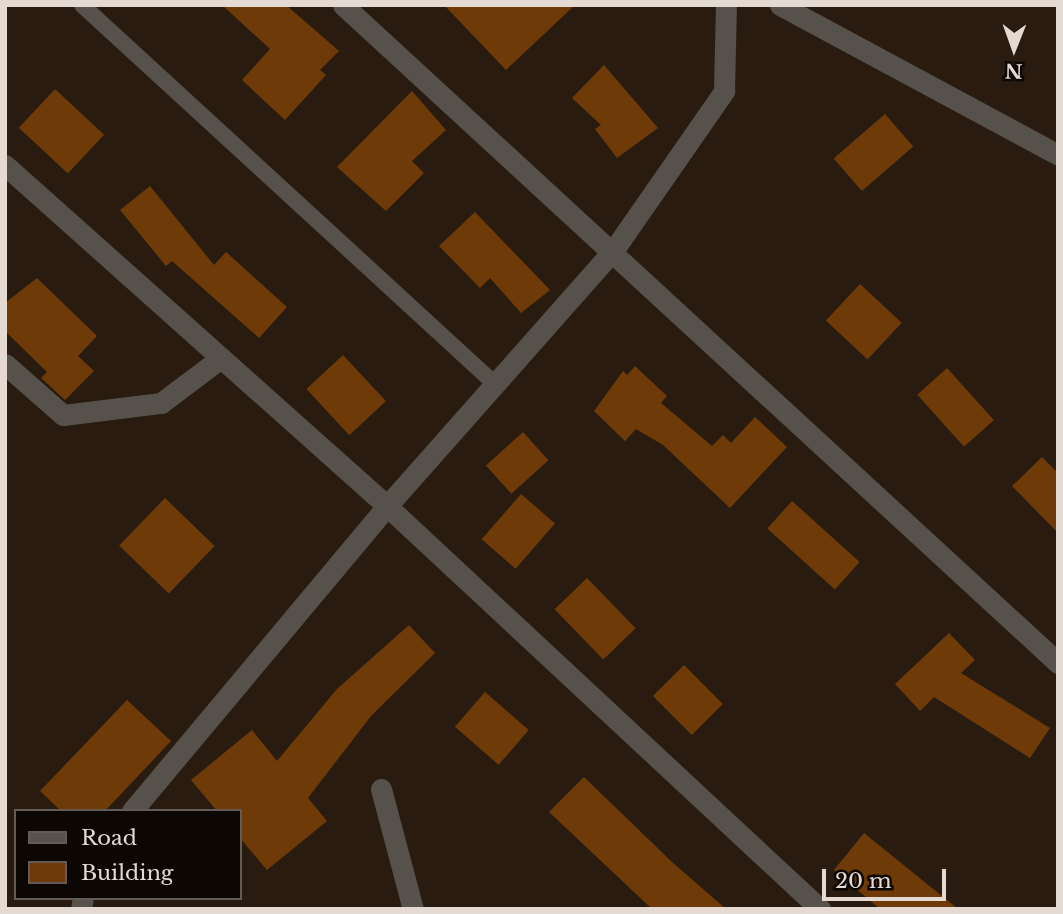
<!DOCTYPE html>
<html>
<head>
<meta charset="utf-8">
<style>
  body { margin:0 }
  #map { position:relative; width:1063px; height:914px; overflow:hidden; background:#291b10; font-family:"Libre Baskerville",serif }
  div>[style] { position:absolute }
  .building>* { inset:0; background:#6e3b08; transform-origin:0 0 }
  .lane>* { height:16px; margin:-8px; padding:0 8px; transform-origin:8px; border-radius:8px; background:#56514a }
  .street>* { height:21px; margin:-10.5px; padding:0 10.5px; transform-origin:10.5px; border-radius:10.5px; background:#56514a }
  span { translate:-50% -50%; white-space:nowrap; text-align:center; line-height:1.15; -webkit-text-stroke:5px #0d0704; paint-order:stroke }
  .frame { position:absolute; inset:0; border:7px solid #e4dad2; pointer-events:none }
  .legend { position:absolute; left:14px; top:809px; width:228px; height:91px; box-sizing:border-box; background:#0d0704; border:2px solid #635b56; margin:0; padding:9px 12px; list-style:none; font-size:21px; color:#e4dad2 }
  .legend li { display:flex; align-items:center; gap:14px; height:35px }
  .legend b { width:35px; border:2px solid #635b56 }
  .north { position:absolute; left:979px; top:14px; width:70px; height:70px; -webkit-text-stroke:5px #0d0704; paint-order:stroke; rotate:181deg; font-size:19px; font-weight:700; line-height:28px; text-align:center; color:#e4dad2 }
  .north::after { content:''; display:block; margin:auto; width:24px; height:32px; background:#e4dad2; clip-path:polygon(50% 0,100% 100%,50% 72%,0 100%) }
  .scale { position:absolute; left:822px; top:869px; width:124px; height:32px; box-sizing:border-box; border:4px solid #e4dad2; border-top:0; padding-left:9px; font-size:21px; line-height:24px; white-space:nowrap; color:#e4dad2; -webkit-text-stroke:5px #0d0704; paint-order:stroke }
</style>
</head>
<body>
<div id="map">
  <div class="building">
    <div style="clip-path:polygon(222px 5px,286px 5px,339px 51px,320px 70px,326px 75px,285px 120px,242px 80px,270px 49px)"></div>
    <div style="clip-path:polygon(444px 5px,575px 5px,506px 70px)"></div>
    <div style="clip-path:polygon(604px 65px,658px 128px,617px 158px,595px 129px,601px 125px,572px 98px)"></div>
    <div style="left:55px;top:89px;width:67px;height:53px;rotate:43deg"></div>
    <div style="clip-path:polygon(412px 91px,446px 130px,412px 161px,424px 173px,386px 211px,337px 167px)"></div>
    <div style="left:885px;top:114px;width:43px;height:68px;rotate:49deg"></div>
    <div style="clip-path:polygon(150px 186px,214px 265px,226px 252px,287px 307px,259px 338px,172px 261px,166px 266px,120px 210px)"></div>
    <div style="clip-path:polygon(475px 212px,550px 290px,521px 313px,490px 278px,480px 288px,439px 246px)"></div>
    <div style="clip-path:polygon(37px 278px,97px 336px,78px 356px,94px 371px,65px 400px,41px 378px,47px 372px,5px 331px,5px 303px)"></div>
    <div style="left:860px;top:284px;width:57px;height:50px;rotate:43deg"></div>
    <div style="left:343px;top:355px;width:63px;height:50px;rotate:47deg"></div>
    <div style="clip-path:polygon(635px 366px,667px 396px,661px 403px,712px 446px,723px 435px,731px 443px,755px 417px,787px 447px,730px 508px,663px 445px,636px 429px,625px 441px,594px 411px,623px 371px,627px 375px)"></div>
    <div style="left:947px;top:368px;width:70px;height:40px;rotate:48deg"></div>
    <div style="left:523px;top:432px;width:38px;height:50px;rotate:48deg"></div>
    <div style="clip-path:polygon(1042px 457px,1058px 473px,1058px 533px,1012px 486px)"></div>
    <div style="left:521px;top:494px;width:45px;height:60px;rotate:41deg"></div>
    <div style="left:165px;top:498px;width:69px;height:66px;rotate:44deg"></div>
    <div style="left:792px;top:501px;width:91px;height:37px;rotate:42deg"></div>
    <div style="left:587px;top:578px;width:70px;height:45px;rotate:46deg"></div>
    <div style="clip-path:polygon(409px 625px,435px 653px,371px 716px,308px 798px,327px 821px,267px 870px,240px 838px,240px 811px,217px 811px,191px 780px,252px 730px,277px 761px,337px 689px)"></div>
    <div style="clip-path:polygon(949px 633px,975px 660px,961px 673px,1050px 728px,1030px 758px,934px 697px,920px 711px,895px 684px)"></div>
    <div style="left:684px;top:665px;width:55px;height:44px;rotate:45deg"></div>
    <div style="left:485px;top:692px;width:58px;height:46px;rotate:41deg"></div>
    <div style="clip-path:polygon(127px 700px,171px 741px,105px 811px,61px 811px,40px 791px)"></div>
    <div style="clip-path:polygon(584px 777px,672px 862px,726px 909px,652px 909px,549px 812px)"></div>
    <div style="clip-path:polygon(864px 833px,958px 909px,880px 909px,834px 870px)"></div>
  </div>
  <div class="lane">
    <div style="left:82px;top:5px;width:561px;rotate:42.54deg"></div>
  </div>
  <div class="street">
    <div style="left:343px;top:5px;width:972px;rotate:42.62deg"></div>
    <div style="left:780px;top:5px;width:316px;rotate:28.3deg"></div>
    <div style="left:5px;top:165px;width:512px;rotate:41.75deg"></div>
    <div style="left:387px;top:506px;width:592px;rotate:42.94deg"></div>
    <div style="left:5px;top:364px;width:77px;rotate:41.3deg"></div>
    <div style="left:63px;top:415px;width:99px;rotate:-7deg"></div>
    <div style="left:161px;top:403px;width:75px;rotate:-36.9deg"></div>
    <div style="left:381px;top:789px;width:124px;rotate:75.1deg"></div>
    <div style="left:132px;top:811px;width:398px;rotate:-50.1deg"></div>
    <div style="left:387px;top:506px;width:341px;rotate:-48.5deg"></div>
    <div style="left:613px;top:251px;width:195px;rotate:-55.2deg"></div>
    <div style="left:724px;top:91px;width:86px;rotate:-88.7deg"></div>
    <div style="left:81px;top:909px;width:11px;rotate:-80deg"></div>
  </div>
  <div class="frame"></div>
  <ul class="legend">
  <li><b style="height:9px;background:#56514a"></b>Road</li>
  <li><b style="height:19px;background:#6e3b08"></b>Building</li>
  </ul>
  <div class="north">N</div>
  <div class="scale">20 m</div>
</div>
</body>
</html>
